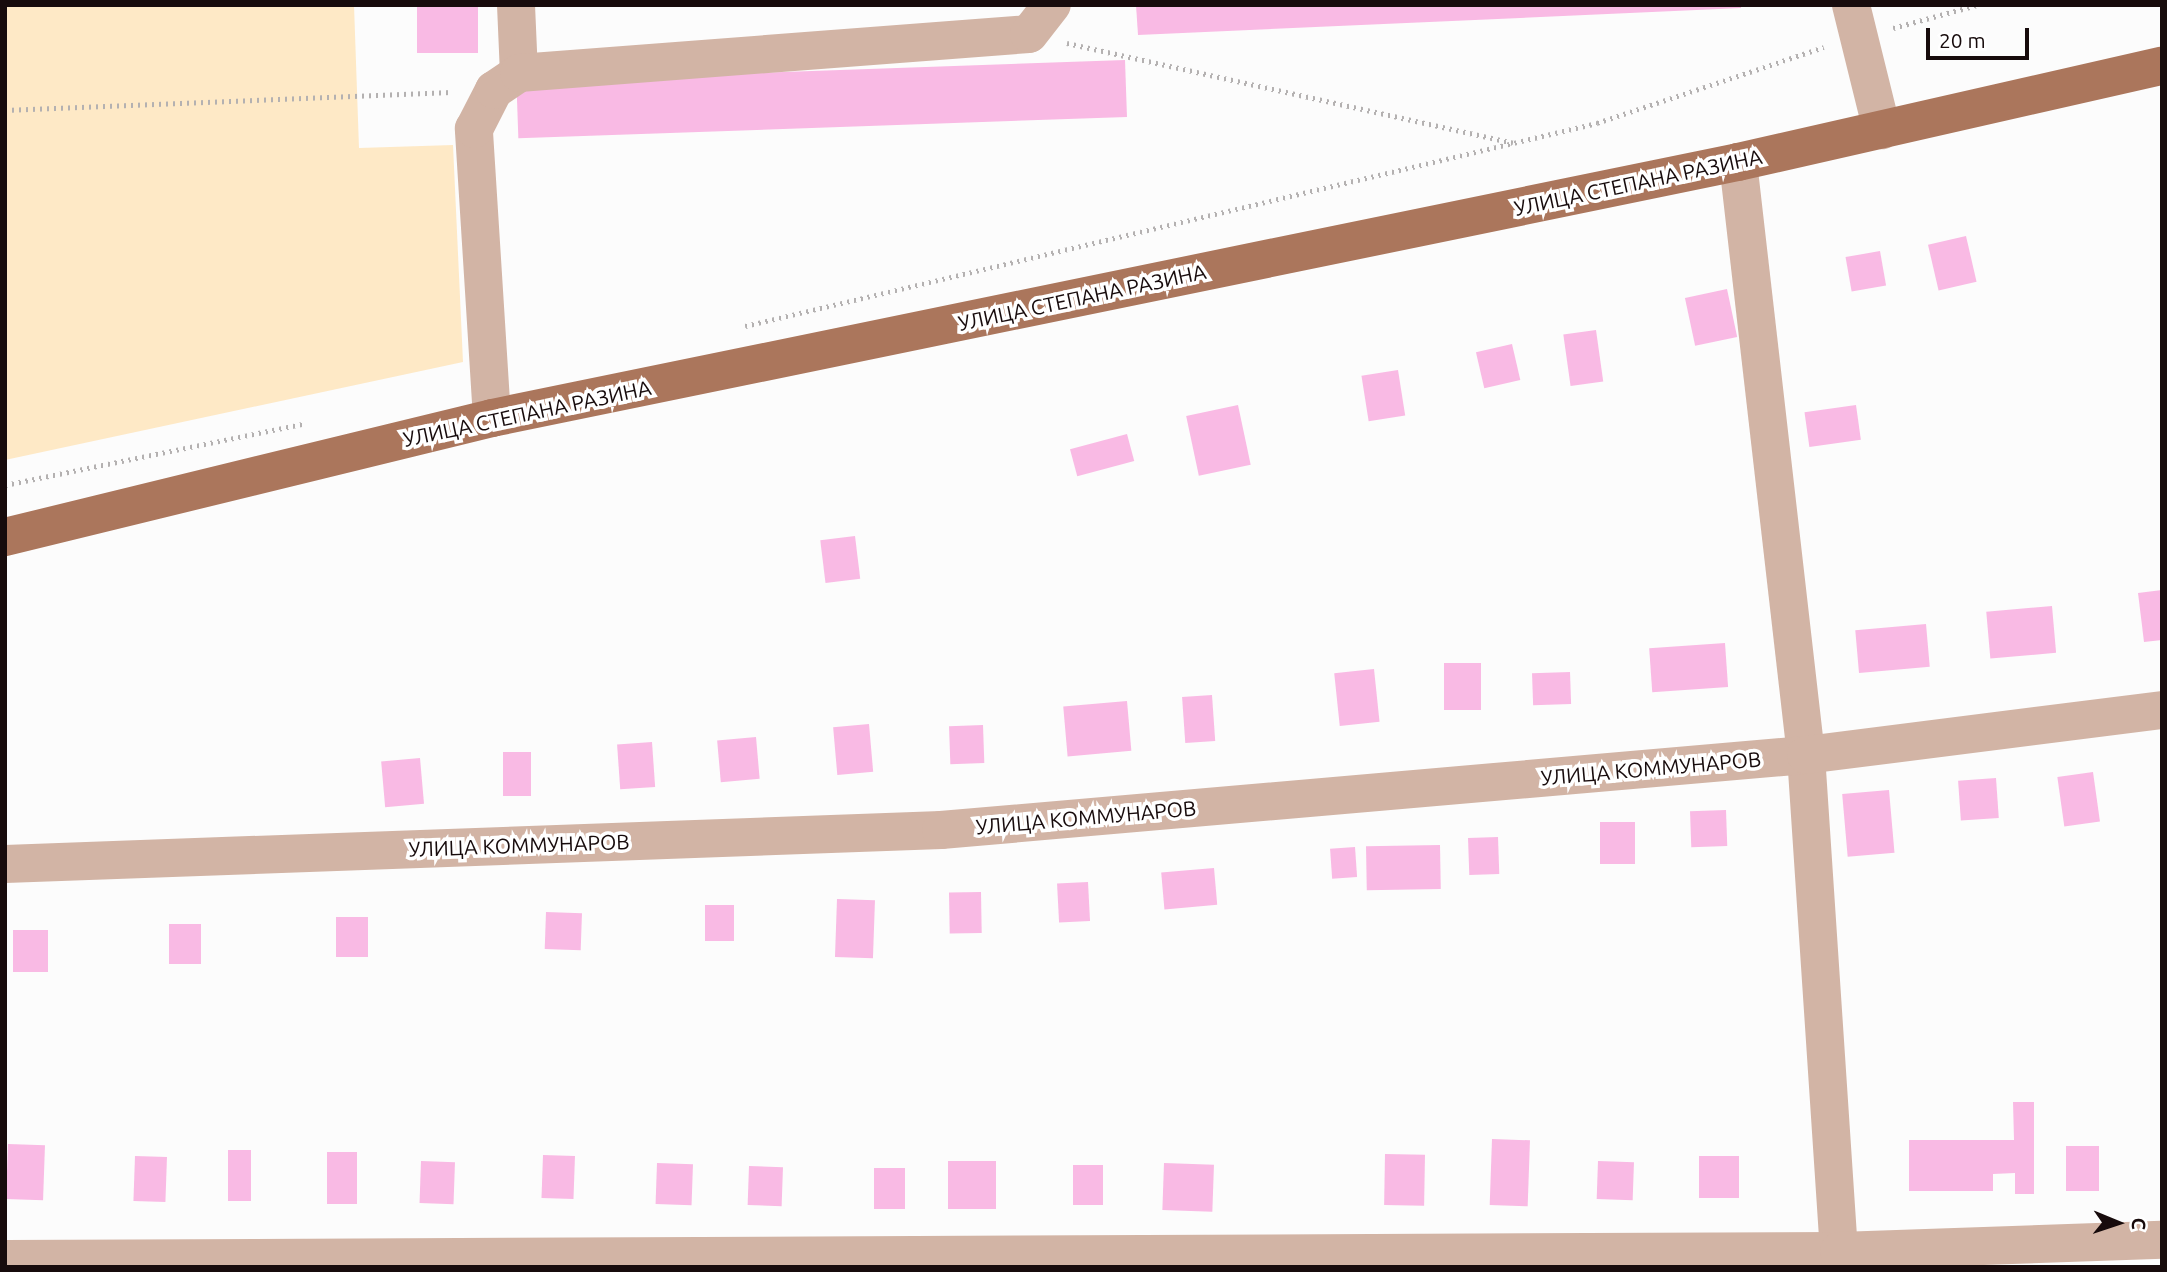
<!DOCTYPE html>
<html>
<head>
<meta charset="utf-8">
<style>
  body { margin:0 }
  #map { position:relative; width:2167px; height:1272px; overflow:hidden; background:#fcfcfc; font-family:Ubuntu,sans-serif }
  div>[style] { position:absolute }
  .green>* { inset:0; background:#fee9c6 }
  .building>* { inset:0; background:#f9bae4; transform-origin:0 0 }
  .path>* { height:4.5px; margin-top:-2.25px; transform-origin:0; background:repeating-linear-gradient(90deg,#b4b1b1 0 2px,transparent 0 7px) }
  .minor>* { height:38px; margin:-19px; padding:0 19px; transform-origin:19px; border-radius:19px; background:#d2b4a5 }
  .major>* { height:38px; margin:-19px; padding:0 19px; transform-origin:19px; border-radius:19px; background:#ab765c }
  span { translate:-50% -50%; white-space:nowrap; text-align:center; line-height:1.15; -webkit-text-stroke:7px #fff; paint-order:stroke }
  .street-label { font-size:21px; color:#170b0c }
  .frame { position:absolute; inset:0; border:7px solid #170b0c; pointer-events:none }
  .north { position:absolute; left:2083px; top:1188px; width:70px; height:70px; -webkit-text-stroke:5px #fff; paint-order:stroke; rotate:92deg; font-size:19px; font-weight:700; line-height:28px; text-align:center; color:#170b0c }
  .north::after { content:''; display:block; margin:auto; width:24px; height:32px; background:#170b0c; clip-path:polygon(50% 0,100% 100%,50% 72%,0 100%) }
  .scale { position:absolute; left:1926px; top:28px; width:103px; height:32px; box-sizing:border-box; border:4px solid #170b0c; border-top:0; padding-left:9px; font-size:21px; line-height:24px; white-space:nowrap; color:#170b0c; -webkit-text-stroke:5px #fff; paint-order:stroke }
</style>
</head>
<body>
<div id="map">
  <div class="green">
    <div style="clip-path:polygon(5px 5px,354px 5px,359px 148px,453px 145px,463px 362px,5px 460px)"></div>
  </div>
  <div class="building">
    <div style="left:417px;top:5px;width:61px;height:48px"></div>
    <div style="clip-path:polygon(1136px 5px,1741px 5px,1741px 8px,1138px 35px)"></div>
    <div style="left:1125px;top:60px;width:57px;height:609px;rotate:88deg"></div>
    <div style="left:1966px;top:236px;width:47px;height:39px;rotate:77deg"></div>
    <div style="left:1880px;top:251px;width:35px;height:35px;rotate:80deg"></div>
    <div style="left:1727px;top:289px;width:49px;height:43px;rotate:78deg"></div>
    <div style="left:1596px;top:330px;width:52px;height:33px;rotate:82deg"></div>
    <div style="left:1512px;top:344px;width:37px;height:37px;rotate:77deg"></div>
    <div style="left:1398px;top:370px;width:46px;height:37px;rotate:81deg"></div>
    <div style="left:1238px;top:405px;width:61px;height:53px;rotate:78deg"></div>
    <div style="left:1856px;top:405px;width:35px;height:52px;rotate:82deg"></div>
    <div style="left:1127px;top:434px;width:28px;height:59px;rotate:75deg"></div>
    <div style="left:855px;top:536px;width:43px;height:35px;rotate:83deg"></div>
    <div style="clip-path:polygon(2162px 590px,2162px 640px,2144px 642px,2138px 593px)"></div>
    <div style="left:2052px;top:606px;width:47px;height:66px;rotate:85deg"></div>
    <div style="left:1926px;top:624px;width:43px;height:71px;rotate:85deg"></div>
    <div style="left:1725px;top:643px;width:44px;height:76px;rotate:86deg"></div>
    <div style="left:1444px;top:663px;width:37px;height:47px"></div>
    <div style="left:1374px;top:669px;width:53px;height:40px;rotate:84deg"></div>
    <div style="left:1570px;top:672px;width:32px;height:38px;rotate:88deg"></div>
    <div style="left:1212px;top:695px;width:46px;height:30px;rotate:86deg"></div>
    <div style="left:1127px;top:701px;width:50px;height:64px;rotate:85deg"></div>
    <div style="left:869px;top:724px;width:48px;height:36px;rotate:85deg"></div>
    <div style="left:983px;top:725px;width:38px;height:34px;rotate:88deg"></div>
    <div style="left:756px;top:737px;width:42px;height:39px;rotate:85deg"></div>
    <div style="left:652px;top:742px;width:45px;height:35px;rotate:86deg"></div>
    <div style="left:503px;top:752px;width:28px;height:44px"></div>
    <div style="left:420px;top:758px;width:46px;height:39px;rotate:85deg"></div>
    <div style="left:2093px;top:772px;width:50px;height:36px;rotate:82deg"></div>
    <div style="left:1996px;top:778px;width:40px;height:38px;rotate:86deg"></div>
    <div style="left:1889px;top:790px;width:63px;height:47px;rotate:85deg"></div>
    <div style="left:1726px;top:810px;width:36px;height:36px;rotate:88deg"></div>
    <div style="left:1600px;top:822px;width:35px;height:42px"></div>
    <div style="left:1498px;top:837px;width:37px;height:30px;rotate:88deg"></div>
    <div style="left:1440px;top:845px;width:44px;height:74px;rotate:89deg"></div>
    <div style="left:1355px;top:847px;width:30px;height:25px;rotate:86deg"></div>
    <div style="left:1214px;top:868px;width:37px;height:53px;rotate:85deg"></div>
    <div style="left:1088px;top:882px;width:39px;height:31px;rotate:87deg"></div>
    <div style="left:981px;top:892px;width:41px;height:32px;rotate:89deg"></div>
    <div style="left:837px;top:899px;width:38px;height:58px;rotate:2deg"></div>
    <div style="left:705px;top:905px;width:29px;height:36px"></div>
    <div style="left:546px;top:912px;width:36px;height:37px;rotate:2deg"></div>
    <div style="left:336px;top:917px;width:32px;height:40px"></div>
    <div style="left:169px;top:924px;width:32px;height:40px"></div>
    <div style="left:13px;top:930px;width:35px;height:42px"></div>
    <div style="clip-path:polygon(2013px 1102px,2034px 1102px,2034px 1194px,2015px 1194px,2015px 1173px,1993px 1174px,1993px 1191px,1909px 1191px,1909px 1140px,2014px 1140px)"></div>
    <div style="left:1492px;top:1139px;width:38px;height:66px;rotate:2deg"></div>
    <div style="left:8px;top:1144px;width:37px;height:55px;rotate:2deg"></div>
    <div style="left:2066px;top:1146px;width:33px;height:45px"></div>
    <div style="left:228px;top:1150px;width:23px;height:51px"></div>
    <div style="left:327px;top:1152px;width:30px;height:52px"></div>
    <div style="left:1385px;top:1154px;width:40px;height:51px;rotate:1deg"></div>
    <div style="left:543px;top:1155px;width:32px;height:43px;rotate:2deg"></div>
    <div style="left:135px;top:1156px;width:32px;height:45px;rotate:2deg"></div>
    <div style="left:1699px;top:1156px;width:40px;height:42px"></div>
    <div style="left:421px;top:1161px;width:34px;height:42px;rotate:2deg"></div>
    <div style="left:948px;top:1161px;width:48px;height:48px"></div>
    <div style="left:1598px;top:1161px;width:36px;height:38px;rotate:2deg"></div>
    <div style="left:657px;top:1163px;width:36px;height:41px;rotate:2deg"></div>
    <div style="left:1164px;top:1163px;width:50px;height:47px;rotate:2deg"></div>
    <div style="left:1073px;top:1165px;width:30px;height:40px"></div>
    <div style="left:749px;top:1166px;width:34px;height:39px;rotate:2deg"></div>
    <div style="left:874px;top:1168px;width:31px;height:41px"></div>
  </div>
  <div class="path">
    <div style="left:1893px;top:28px;width:87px;rotate:-15.3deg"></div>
    <div style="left:1067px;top:43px;width:457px;rotate:12.6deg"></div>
    <div style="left:5px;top:110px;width:447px;rotate:-2.3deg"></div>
    <div style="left:745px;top:326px;width:876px;rotate:-13.4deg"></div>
    <div style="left:1597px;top:123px;width:239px;rotate:-18.5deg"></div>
    <div style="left:5px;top:485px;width:304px;rotate:-11.6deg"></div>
  </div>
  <div class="minor">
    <div style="left:516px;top:5px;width:68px;rotate:87.5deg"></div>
    <div style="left:1851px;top:5px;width:129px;rotate:76.1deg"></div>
    <div style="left:1738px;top:162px;width:597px;rotate:83.46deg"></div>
    <div style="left:1806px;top:755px;width:497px;rotate:86.2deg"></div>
    <div style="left:492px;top:418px;width:290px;rotate:-93.6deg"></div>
    <div style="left:474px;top:129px;width:44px;rotate:-62.9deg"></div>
    <div style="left:494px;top:90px;width:30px;rotate:-34deg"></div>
    <div style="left:519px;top:73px;width:511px;rotate:-4.37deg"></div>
    <div style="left:1029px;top:34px;width:37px;rotate:-52deg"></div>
    <div style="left:5px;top:864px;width:937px;rotate:-2.08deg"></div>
    <div style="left:941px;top:830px;width:868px;rotate:-4.96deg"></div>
    <div style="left:1806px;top:755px;width:359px;rotate:-7.2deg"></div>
    <div style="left:5px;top:1259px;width:1834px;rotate:-0.25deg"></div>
    <div style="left:1839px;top:1251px;width:323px;rotate:-2deg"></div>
  </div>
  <div class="major">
    <div style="left:5px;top:537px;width:501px;rotate:-13.73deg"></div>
    <div style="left:492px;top:418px;width:1272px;rotate:-11.61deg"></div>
    <div style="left:1738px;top:162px;width:435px;rotate:-12.8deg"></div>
  </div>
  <div class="street-label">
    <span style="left:1638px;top:182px;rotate:-12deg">УЛИЦА СТЕПАНА РАЗИНА</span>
    <span style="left:1082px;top:297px;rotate:-12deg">УЛИЦА СТЕПАНА РАЗИНА</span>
    <span style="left:527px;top:413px;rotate:-12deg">УЛИЦА СТЕПАНА РАЗИНА</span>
    <span style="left:1651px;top:768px;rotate:-5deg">УЛИЦА КОММУНАРОВ</span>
    <span style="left:1086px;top:817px;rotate:-5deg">УЛИЦА КОММУНАРОВ</span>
    <span style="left:519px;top:845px;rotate:-2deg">УЛИЦА КОММУНАРОВ</span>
  </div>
  <div class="frame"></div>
  <div class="north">С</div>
  <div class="scale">20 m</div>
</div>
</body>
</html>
